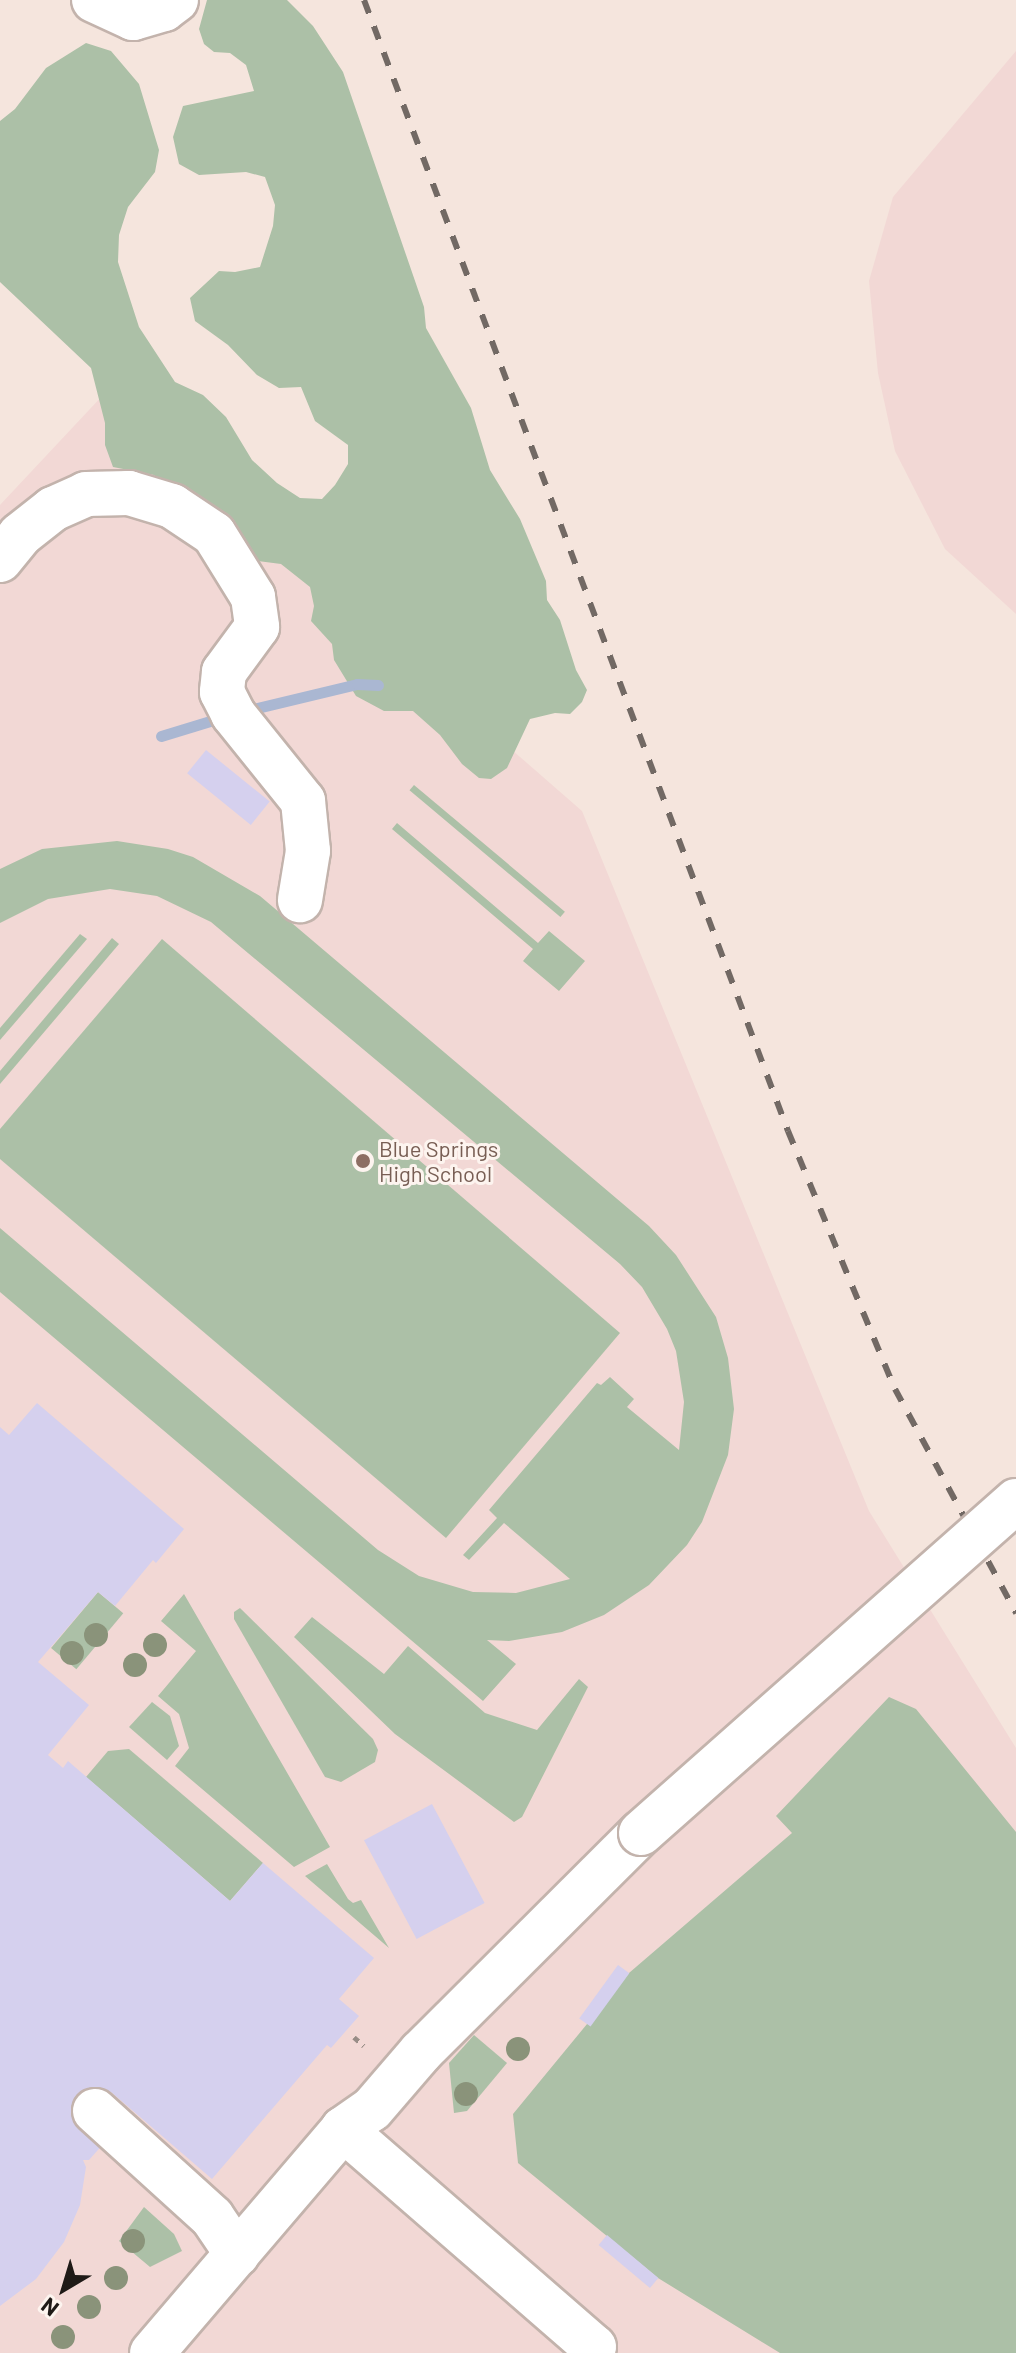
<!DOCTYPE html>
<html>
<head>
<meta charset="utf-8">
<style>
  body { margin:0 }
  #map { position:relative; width:1016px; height:2353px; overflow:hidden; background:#f5e5dd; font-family:Barlow,sans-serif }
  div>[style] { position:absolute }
  .education>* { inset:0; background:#f2d8d5 }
  .green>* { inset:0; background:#acc0a7; transform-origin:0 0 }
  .stream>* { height:11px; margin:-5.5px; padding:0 5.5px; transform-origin:5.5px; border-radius:5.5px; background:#aab7d2 }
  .building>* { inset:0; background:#d5d0ee; transform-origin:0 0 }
  .path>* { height:5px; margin-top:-2.5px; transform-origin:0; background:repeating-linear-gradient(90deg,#988d87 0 6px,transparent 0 12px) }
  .roads { filter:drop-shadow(2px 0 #c3b3ac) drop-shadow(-2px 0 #c3b3ac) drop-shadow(0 2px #c3b3ac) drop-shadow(0 -2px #c3b3ac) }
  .minor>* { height:44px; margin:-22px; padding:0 22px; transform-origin:22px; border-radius:22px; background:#fff }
  .rail>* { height:6px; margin-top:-3px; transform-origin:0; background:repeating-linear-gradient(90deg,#726964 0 14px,transparent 0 28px) }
  .bridges { filter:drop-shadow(2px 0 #c3b3ac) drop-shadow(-2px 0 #c3b3ac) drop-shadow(0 2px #c3b3ac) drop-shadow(0 -2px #c3b3ac) }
  .minor-bridge>* { height:44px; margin:-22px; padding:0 22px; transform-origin:22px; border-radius:22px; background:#fff }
  .trees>* { width:24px; height:24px; margin:-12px; border-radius:50%; background:#8a937a }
  .dots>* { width:22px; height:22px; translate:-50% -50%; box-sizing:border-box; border:4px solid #fdf4ef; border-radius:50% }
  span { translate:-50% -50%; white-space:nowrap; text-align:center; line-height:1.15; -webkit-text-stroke:6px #fdf4ef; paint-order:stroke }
  .education-label { font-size:22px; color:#785e54 }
  .left { translate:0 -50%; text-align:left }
  .north { position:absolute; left:24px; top:2249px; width:80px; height:80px; -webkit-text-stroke:6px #fdf4ef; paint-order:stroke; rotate:218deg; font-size:22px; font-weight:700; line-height:32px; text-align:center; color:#1f1a17 }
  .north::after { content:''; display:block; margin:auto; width:28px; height:36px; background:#1f1a17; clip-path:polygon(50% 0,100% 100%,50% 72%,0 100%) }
</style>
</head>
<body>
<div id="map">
  <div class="education">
    <div style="clip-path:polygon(1016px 51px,1016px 614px,945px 549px,895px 451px,878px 373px,869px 281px,893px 197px)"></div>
    <div style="clip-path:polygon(104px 394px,582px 811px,869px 1511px,1016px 1748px,1016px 2353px,0 2353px,0 505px)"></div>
  </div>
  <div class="green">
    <div style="clip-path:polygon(207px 0,287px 0,313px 26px,343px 72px,424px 307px,426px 328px,471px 408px,490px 470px,520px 519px,546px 581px,547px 600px,560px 620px,576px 670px,587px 690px,582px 702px,570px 714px,555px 713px,530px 719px,507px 768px,491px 779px,479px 778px,462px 764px,440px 735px,413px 711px,384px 711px,356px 696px,334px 660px,332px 644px,311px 621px,314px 606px,310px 587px,281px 564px,251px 560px,154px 475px,113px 467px,105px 445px,105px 423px,91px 368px,0 282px,0 121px,15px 109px,46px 68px,86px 43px,111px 51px,139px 84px,159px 150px,155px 172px,128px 207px,119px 235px,118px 262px,139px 327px,175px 382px,203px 395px,226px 417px,252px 460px,277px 483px,300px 498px,322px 499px,335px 485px,348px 464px,348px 445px,315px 421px,301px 387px,279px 388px,257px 375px,228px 345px,195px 321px,190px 298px,219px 271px,235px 272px,260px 267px,273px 226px,275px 205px,265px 177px,246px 172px,199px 175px,179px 164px,173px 137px,183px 106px,254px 91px,246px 65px,230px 53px,214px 52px,204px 44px,199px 29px)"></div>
    <div style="left:414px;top:785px;width:197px;height:7px;rotate:40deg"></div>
    <div style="clip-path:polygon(397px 823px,538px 943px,549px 931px,585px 961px,559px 991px,523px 961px,533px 949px,392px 829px)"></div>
    <div style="clip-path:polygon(117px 841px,168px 849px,193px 857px,260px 896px,649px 1226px,676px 1255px,716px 1317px,728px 1358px,734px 1409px,728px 1455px,702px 1522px,687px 1545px,649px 1585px,604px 1615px,562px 1632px,509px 1641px,487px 1640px,516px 1664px,483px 1701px,0 1292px,0 1228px,378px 1550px,419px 1576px,473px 1592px,516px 1593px,570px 1579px,504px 1523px,469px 1560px,463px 1555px,497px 1518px,489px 1510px,597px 1383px,601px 1385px,610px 1377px,634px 1399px,627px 1407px,679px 1450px,684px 1402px,676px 1351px,667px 1329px,642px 1287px,620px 1264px,211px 922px,157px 896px,110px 889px,48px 899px,0 923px,0 869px,42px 849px)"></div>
    <div style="clip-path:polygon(80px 934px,87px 939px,0 1040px,0 1028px)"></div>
    <div style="clip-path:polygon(112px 938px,119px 944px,0 1084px,0 1071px)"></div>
    <div style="clip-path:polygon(162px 939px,620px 1333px,446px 1538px,0 1159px,0 1129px)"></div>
    <div style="left:98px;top:1592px;width:33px;height:73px;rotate:40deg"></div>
    <div style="clip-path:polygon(184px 1594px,330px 1847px,294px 1867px,175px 1766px,189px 1748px,179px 1714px,158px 1696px,196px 1651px,161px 1621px)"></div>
    <div style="clip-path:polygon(240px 1608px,373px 1739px,378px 1750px,375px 1762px,341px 1782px,325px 1777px,234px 1619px,234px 1612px)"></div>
    <div style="clip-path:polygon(312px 1617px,384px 1674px,408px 1646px,485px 1713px,537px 1730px,579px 1679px,588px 1687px,522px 1817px,514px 1822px,395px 1734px,294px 1637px)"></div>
    <div style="clip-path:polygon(889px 1697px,916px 1709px,1016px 1832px,1016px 2353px,780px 2353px,658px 2278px,518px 2163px,513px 2114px,629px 1973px,792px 1833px,776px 1816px)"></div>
    <div style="clip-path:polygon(152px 1702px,170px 1716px,179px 1746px,167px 1760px,129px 1727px)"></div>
    <div style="clip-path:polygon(129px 1749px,263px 1863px,230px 1901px,86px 1777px,108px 1751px)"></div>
    <div style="clip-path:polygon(327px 1864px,348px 1899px,353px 1903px,361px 1900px,389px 1948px,305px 1876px)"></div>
    <div style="clip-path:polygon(474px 2035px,507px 2063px,467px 2111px,454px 2113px,449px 2063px)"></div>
    <div style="clip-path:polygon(144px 2207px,174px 2234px,182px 2251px,150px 2267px,119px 2241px)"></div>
  </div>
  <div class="stream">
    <div style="left:253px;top:709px;width:107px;rotate:-13.5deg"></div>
    <div style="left:357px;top:684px;width:21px;rotate:3deg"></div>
    <div style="left:161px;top:736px;width:59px;rotate:-16.9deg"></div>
  </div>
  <div class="building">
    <div style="left:206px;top:750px;width:82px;height:30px;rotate:39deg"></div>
    <div style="clip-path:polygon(37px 1403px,184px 1529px,156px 1563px,153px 1560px,115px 1606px,98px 1592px,38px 1662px,89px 1705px,48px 1755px,63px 1768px,68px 1761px,230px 1901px,263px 1863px,374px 1958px,339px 1999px,359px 2016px,331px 2048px,327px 2045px,212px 2179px,111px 2092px,84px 2124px,105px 2142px,89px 2160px,83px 2160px,86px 2167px,80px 2205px,64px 2242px,36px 2279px,0 2306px,0 1427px,9px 1435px)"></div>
    <div style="left:432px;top:1804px;width:112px;height:77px;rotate:62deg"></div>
    <div style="left:618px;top:1965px;width:14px;height:66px;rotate:36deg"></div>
    <div style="left:607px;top:2235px;width:67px;height:13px;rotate:40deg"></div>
  </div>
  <div class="path">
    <div style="left:354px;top:2037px;width:13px;rotate:42deg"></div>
  </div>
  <div class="roads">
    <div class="minor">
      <div style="left:94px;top:0;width:43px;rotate:24.8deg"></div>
      <div style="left:133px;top:18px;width:32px;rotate:-16deg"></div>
      <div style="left:164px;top:9px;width:15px;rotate:-37deg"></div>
      <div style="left:0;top:560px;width:32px;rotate:-51deg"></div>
      <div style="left:20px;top:535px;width:42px;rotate:-38.2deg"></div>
      <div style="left:53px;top:509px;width:36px;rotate:-24deg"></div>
      <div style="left:86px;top:494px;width:43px;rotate:-1.3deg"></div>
      <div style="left:129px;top:493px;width:45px;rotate:16.8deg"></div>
      <div style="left:172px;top:506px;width:50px;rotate:33.7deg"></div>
      <div style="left:214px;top:534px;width:74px;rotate:58.2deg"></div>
      <div style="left:253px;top:597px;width:30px;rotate:82deg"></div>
      <div style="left:257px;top:627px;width:56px;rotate:126.3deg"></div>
      <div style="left:224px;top:672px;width:20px;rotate:96deg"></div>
      <div style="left:222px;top:692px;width:25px;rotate:63deg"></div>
      <div style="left:233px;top:714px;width:112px;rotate:51.2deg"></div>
      <div style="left:303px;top:801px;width:50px;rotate:84.3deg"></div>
      <div style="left:308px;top:851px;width:50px;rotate:99.3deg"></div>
      <div style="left:95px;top:2111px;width:158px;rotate:42.2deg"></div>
      <div style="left:212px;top:2217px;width:45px;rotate:56deg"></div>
      <div style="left:343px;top:2129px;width:332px;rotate:41deg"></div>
      <div style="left:594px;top:2347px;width:8px;rotate:130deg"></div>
      <div style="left:152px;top:2353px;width:294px;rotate:-49.5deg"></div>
      <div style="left:343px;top:2129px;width:35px;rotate:-35deg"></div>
      <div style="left:372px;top:2109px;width:75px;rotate:-49.3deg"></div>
      <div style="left:421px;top:2052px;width:310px;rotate:-44.9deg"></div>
    </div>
  </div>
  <div class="rail">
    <div style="left:364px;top:0;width:1208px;rotate:69.45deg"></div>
    <div style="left:788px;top:1131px;width:279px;rotate:67.5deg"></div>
    <div style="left:895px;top:1389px;width:255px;rotate:61.6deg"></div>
  </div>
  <div class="bridges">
    <div class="minor-bridge">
      <div style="left:641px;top:1833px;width:501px;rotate:-41.52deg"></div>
    </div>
  </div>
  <div class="trees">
    <div style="left:96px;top:1635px"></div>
    <div style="left:155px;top:1645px"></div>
    <div style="left:72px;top:1653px"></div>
    <div style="left:135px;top:1665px"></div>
    <div style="left:518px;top:2049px"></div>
    <div style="left:466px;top:2094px"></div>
    <div style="left:133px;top:2241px"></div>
    <div style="left:116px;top:2278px"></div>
    <div style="left:89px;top:2307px"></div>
    <div style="left:63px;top:2337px"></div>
  </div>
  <div class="dots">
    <div style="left:363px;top:1161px;background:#8d6e63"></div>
  </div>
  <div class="education-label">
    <span class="left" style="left:379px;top:1161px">Blue Springs<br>High School</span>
  </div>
  <div class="north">N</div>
</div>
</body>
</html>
